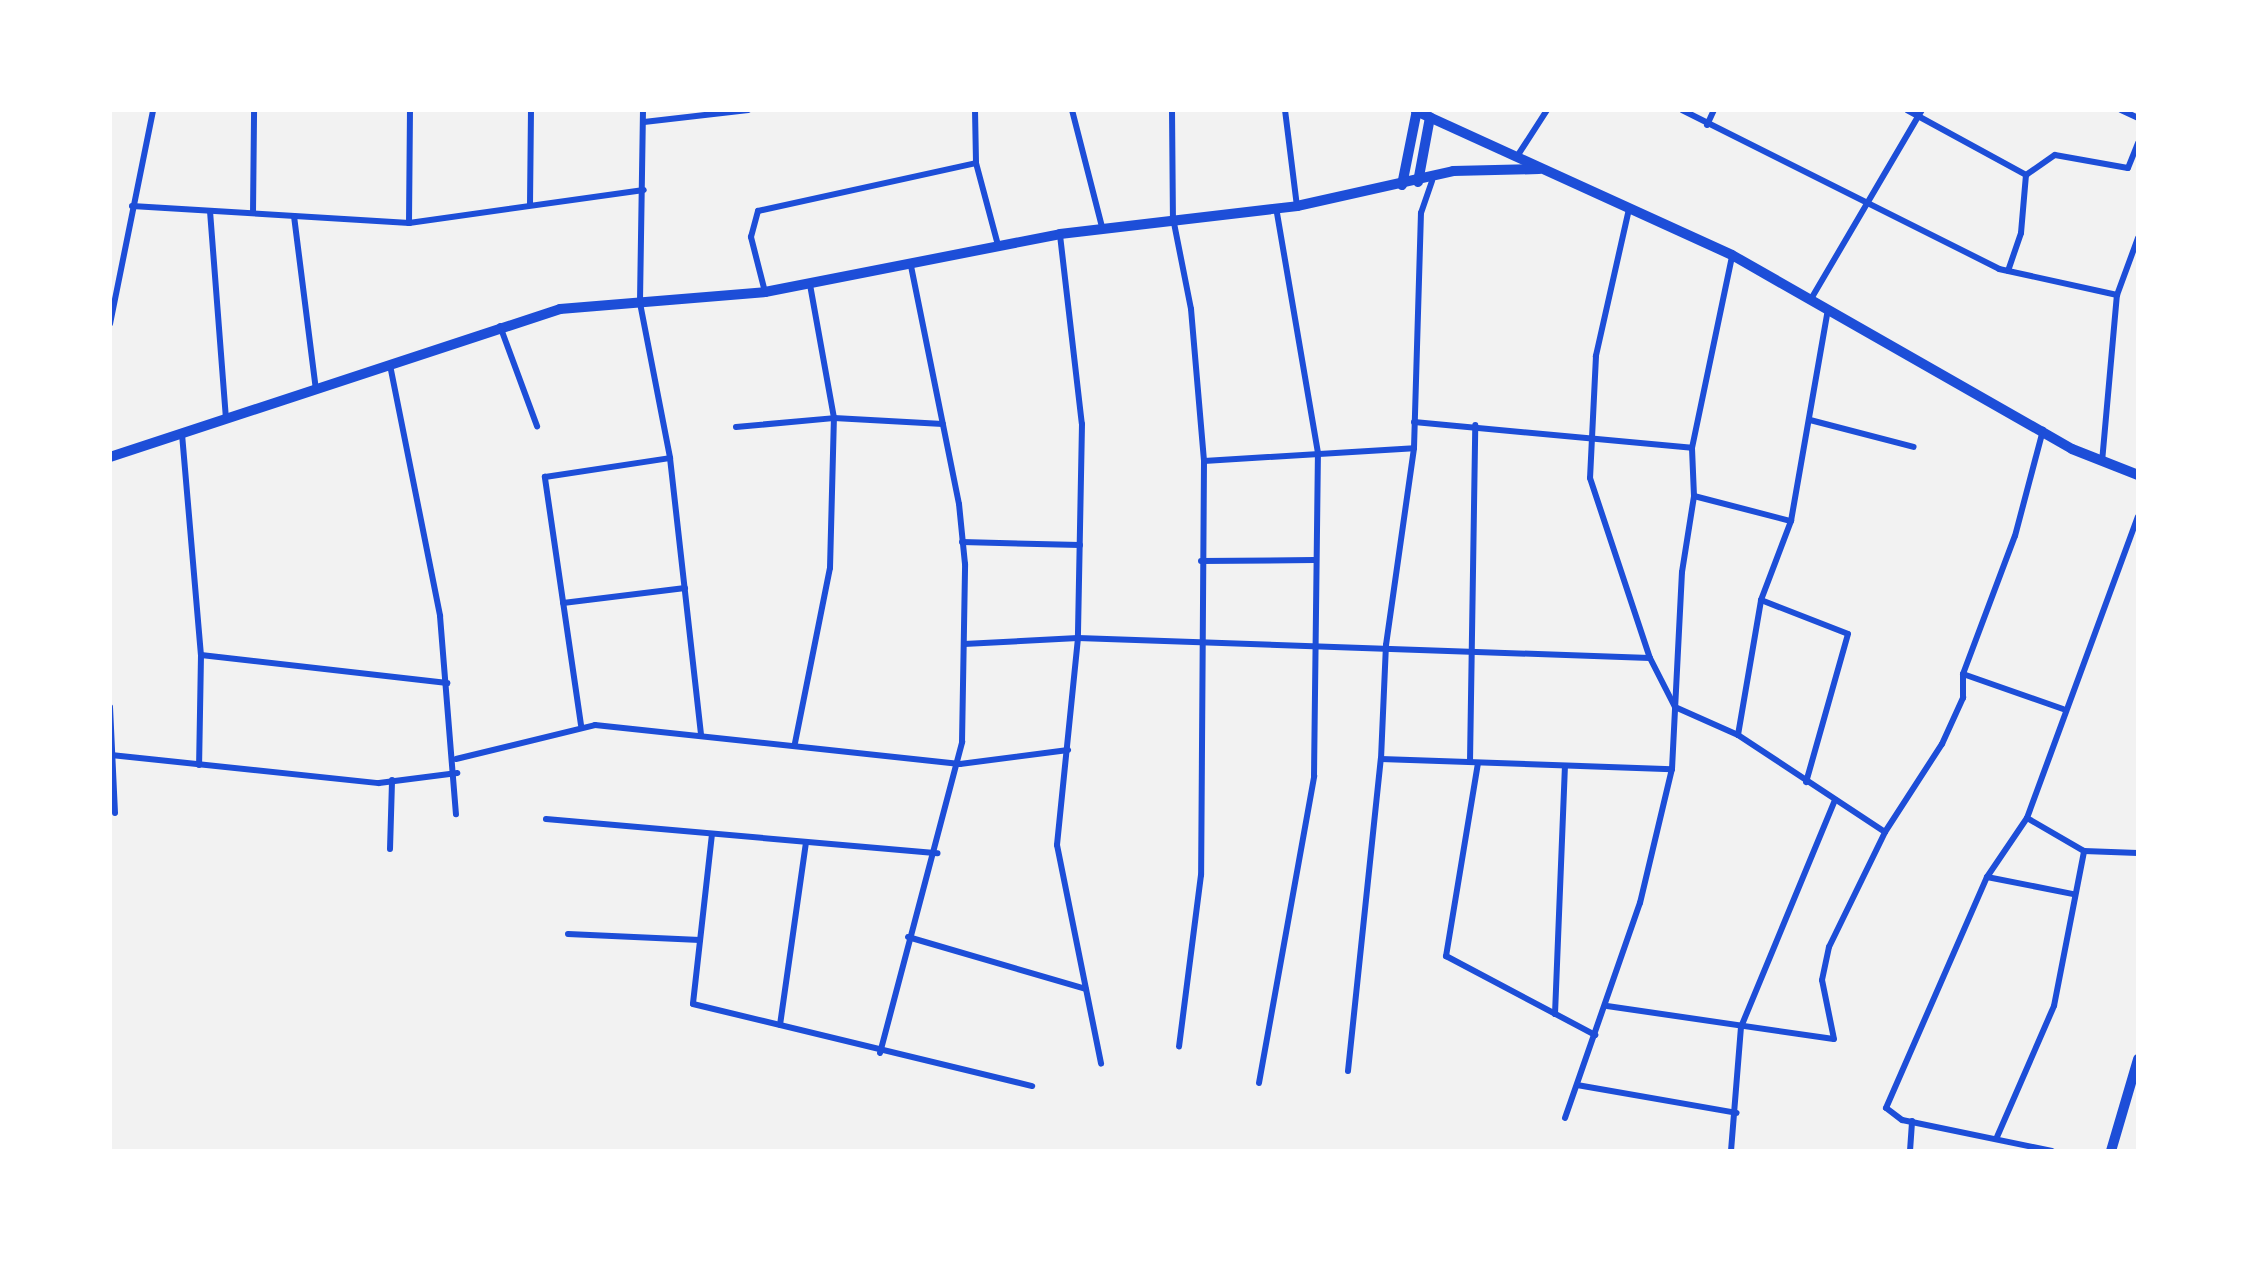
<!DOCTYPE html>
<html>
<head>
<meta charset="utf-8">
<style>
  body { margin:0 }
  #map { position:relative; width:2248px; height:1261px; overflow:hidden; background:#f2f2f2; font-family:Mulish,sans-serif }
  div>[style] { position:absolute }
  .minor>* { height:6px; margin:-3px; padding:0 3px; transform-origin:3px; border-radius:3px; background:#1d4ed8 }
  .secondary>* { height:10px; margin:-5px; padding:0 5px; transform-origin:5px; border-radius:5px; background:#1d4ed8 }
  span { translate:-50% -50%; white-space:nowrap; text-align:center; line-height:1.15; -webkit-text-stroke:10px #fff; paint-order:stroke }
  .frame { position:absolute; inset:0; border:112px solid #fff; pointer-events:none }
</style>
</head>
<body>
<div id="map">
  <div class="minor">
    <div style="left:643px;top:110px;width:193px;rotate:90.9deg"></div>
    <div style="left:640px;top:303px;width:158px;rotate:79deg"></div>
    <div style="left:670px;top:458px;width:279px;rotate:83.6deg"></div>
    <div style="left:975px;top:110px;width:53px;rotate:88.9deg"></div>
    <div style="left:976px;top:163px;width:85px;rotate:75deg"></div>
    <div style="left:1072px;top:110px;width:121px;rotate:75.6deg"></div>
    <div style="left:1172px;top:110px;width:108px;rotate:89.5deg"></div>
    <div style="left:1173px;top:218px;width:93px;rotate:78.8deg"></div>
    <div style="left:1191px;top:309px;width:153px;rotate:85.1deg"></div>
    <div style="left:1204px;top:461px;width:414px;rotate:90.4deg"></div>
    <div style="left:1201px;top:875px;width:173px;rotate:97.3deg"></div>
    <div style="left:1285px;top:110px;width:97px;rotate:82.9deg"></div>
    <div style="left:1682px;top:110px;width:355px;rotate:26.6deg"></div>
    <div style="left:1999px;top:269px;width:121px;rotate:12.4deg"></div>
    <div style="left:1907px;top:110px;width:136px;rotate:28.6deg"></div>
    <div style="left:2026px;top:175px;width:35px;rotate:-35deg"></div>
    <div style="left:2055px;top:155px;width:74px;rotate:10.1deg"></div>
    <div style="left:2128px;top:168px;width:27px;rotate:-68deg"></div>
    <div style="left:2121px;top:110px;width:19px;rotate:25deg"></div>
    <div style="left:644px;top:122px;width:105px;rotate:-6.6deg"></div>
    <div style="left:1707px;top:125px;width:17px;rotate:-65deg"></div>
    <div style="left:1518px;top:155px;width:54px;rotate:-57.2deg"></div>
    <div style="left:530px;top:205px;width:95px;rotate:-89.4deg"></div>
    <div style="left:132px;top:206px;width:278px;rotate:3.5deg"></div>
    <div style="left:409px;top:223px;width:237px;rotate:-8deg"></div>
    <div style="left:1629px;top:209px;width:151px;rotate:102.7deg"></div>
    <div style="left:1596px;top:356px;width:122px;rotate:92.8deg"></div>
    <div style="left:1590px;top:478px;width:190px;rotate:71.6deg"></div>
    <div style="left:1650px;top:658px;width:55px;rotate:63deg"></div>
    <div style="left:1675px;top:707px;width:69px;rotate:24deg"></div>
    <div style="left:1738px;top:735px;width:176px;rotate:33.4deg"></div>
    <div style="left:210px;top:211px;width:208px;rotate:85.6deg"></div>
    <div style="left:253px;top:213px;width:103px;rotate:-89.4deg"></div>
    <div style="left:294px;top:216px;width:174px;rotate:82.8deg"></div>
    <div style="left:409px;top:223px;width:113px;rotate:-89.5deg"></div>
    <div style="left:1060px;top:235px;width:190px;rotate:83.4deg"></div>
    <div style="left:1082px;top:424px;width:214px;rotate:91.1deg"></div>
    <div style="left:1078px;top:638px;width:208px;rotate:95.8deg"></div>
    <div style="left:1057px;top:845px;width:223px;rotate:78.6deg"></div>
    <div style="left:2008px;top:271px;width:40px;rotate:-71.1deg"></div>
    <div style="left:2021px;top:233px;width:58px;rotate:-85.1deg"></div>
    <div style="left:765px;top:292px;width:57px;rotate:-104.3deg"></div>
    <div style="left:751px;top:237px;width:27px;rotate:-75deg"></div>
    <div style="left:758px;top:211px;width:223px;rotate:-12.4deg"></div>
    <div style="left:1811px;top:299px;width:219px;rotate:-59.6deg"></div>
    <div style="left:110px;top:324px;width:218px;rotate:-78.6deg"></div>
    <div style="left:500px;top:326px;width:107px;rotate:69.7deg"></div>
    <div style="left:390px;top:365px;width:256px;rotate:78.7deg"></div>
    <div style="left:440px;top:616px;width:199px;rotate:85.4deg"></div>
    <div style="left:1810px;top:420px;width:107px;rotate:14.6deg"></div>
    <div style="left:1414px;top:422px;width:279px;rotate:5.3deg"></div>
    <div style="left:736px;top:427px;width:98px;rotate:-5.2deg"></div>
    <div style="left:834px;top:418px;width:109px;rotate:3.2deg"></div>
    <div style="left:182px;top:434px;width:222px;rotate:85.1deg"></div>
    <div style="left:201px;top:655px;width:110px;rotate:91deg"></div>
    <div style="left:1204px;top:461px;width:210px;rotate:-3.5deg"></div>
    <div style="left:2102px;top:462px;width:168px;rotate:-84.9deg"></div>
    <div style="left:2117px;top:295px;width:61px;rotate:-69.8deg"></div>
    <div style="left:1694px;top:496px;width:100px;rotate:14.5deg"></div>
    <div style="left:962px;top:542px;width:118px;rotate:1.5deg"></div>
    <div style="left:1201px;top:561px;width:113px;rotate:-0.5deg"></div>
    <div style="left:1761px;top:600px;width:93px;rotate:21.3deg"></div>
    <div style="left:1848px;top:634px;width:154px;rotate:105.8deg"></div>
    <div style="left:563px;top:603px;width:123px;rotate:-7deg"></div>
    <div style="left:964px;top:644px;width:114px;rotate:-3deg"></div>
    <div style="left:1078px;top:638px;width:572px;rotate:2deg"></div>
    <div style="left:201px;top:655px;width:248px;rotate:6.5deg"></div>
    <div style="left:1963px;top:674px;width:106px;rotate:19.3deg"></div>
    <div style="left:110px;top:707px;width:106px;rotate:87.3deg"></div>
    <div style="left:581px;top:725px;width:251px;rotate:-98.3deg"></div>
    <div style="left:545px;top:477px;width:126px;rotate:-8.6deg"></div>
    <div style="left:1738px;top:735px;width:137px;rotate:-80.3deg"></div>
    <div style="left:1761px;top:600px;width:85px;rotate:-69.2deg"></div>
    <div style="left:1791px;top:521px;width:215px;rotate:-80.1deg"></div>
    <div style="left:795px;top:743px;width:178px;rotate:-78.7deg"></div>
    <div style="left:830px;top:568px;width:150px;rotate:-88.5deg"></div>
    <div style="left:834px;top:418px;width:135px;rotate:-100.2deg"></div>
    <div style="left:111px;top:755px;width:269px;rotate:6deg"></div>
    <div style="left:379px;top:783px;width:79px;rotate:-7.3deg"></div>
    <div style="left:456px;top:759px;width:143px;rotate:-13.7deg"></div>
    <div style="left:595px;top:725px;width:367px;rotate:6.1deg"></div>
    <div style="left:960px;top:764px;width:109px;rotate:-7.4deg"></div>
    <div style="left:1381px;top:759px;width:291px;rotate:2deg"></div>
    <div style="left:1470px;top:762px;width:337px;rotate:-89.1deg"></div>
    <div style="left:1478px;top:763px;width:196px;rotate:99.4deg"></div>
    <div style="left:1446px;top:956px;width:169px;rotate:27.9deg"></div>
    <div style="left:2027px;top:818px;width:66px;rotate:30.1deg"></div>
    <div style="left:2084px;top:851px;width:54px;rotate:2.1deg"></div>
    <div style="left:546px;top:819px;width:393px;rotate:5deg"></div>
    <div style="left:712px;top:834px;width:171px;rotate:96.4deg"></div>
    <div style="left:693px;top:1004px;width:349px;rotate:13.6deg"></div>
    <div style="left:390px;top:849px;width:69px;rotate:-88.3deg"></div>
    <div style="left:1987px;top:877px;width:88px;rotate:11.2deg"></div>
    <div style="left:568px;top:934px;width:132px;rotate:2.6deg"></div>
    <div style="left:908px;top:937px;width:185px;rotate:16.3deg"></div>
    <div style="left:1607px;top:1006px;width:229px;rotate:8.3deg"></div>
    <div style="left:1834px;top:1039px;width:60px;rotate:-101.5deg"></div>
    <div style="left:1822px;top:980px;width:34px;rotate:-78deg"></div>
    <div style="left:1829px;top:947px;width:128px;rotate:-64deg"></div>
    <div style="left:1885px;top:832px;width:105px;rotate:-57.1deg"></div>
    <div style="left:1942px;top:744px;width:51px;rotate:-65.5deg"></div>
    <div style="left:1963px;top:698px;width:24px;rotate:-90deg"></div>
    <div style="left:1963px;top:674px;width:147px;rotate:-69.4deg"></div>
    <div style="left:2015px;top:536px;width:110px;rotate:-75.2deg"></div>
    <div style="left:1555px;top:1014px;width:248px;rotate:-87.7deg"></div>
    <div style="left:780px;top:1025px;width:184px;rotate:-81.9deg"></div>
    <div style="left:880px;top:1053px;width:322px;rotate:-75.2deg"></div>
    <div style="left:962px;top:742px;width:178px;rotate:-89deg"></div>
    <div style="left:965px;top:564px;width:60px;rotate:-95.7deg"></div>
    <div style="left:959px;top:504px;width:244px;rotate:-101.4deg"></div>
    <div style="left:1348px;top:1071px;width:314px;rotate:-84deg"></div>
    <div style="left:1381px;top:759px;width:114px;rotate:-87.5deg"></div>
    <div style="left:1386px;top:645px;width:199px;rotate:-81.9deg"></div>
    <div style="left:1414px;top:448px;width:235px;rotate:-88.3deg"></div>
    <div style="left:1421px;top:213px;width:34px;rotate:-71deg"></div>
    <div style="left:1259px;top:1083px;width:312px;rotate:-79.8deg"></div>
    <div style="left:1314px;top:776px;width:323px;rotate:-89.3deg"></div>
    <div style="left:1318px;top:453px;width:249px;rotate:-99.7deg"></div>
    <div style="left:1577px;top:1085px;width:162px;rotate:9.9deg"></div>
    <div style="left:1565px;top:1118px;width:228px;rotate:-70.8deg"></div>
    <div style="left:1640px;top:903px;width:138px;rotate:-76.6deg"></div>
    <div style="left:1672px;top:769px;width:197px;rotate:-87.1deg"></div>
    <div style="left:1682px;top:572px;width:77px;rotate:-81deg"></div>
    <div style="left:1694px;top:496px;width:48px;rotate:-92.4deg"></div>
    <div style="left:1692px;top:448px;width:196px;rotate:-78.2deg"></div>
    <div style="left:1997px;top:1137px;width:143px;rotate:-66.5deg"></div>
    <div style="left:2054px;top:1006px;width:158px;rotate:-79deg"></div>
    <div style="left:1731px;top:1151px;width:124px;rotate:-85.4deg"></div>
    <div style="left:1741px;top:1027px;width:246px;rotate:-67.5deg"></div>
    <div style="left:1910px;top:1151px;width:30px;rotate:-86deg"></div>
    <div style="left:2052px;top:1151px;width:153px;rotate:-168.3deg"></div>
    <div style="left:1902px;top:1120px;width:20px;rotate:-143deg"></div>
    <div style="left:1886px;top:1108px;width:252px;rotate:-66.4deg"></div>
    <div style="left:1987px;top:877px;width:71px;rotate:-55.9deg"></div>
    <div style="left:2027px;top:818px;width:321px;rotate:-69.8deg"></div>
  </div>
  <div class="secondary">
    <div style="left:1416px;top:111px;width:347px;rotate:24.5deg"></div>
    <div style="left:1732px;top:255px;width:391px;rotate:29.7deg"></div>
    <div style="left:2072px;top:449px;width:71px;rotate:21.5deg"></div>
    <div style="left:1418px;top:182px;width:66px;rotate:-79.5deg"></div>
    <div style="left:1402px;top:185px;width:76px;rotate:-78.7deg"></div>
    <div style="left:110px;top:457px;width:474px;rotate:-18.2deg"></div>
    <div style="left:560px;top:309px;width:206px;rotate:-4.7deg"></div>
    <div style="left:765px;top:292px;width:301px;rotate:-11.1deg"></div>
    <div style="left:1060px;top:234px;width:239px;rotate:-6.7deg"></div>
    <div style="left:1297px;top:206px;width:160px;rotate:-12.6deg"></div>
    <div style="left:1453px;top:171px;width:86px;rotate:-1.3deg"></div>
    <div style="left:2111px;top:1151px;width:96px;rotate:-73.6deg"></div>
  </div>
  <div class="frame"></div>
</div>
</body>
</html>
